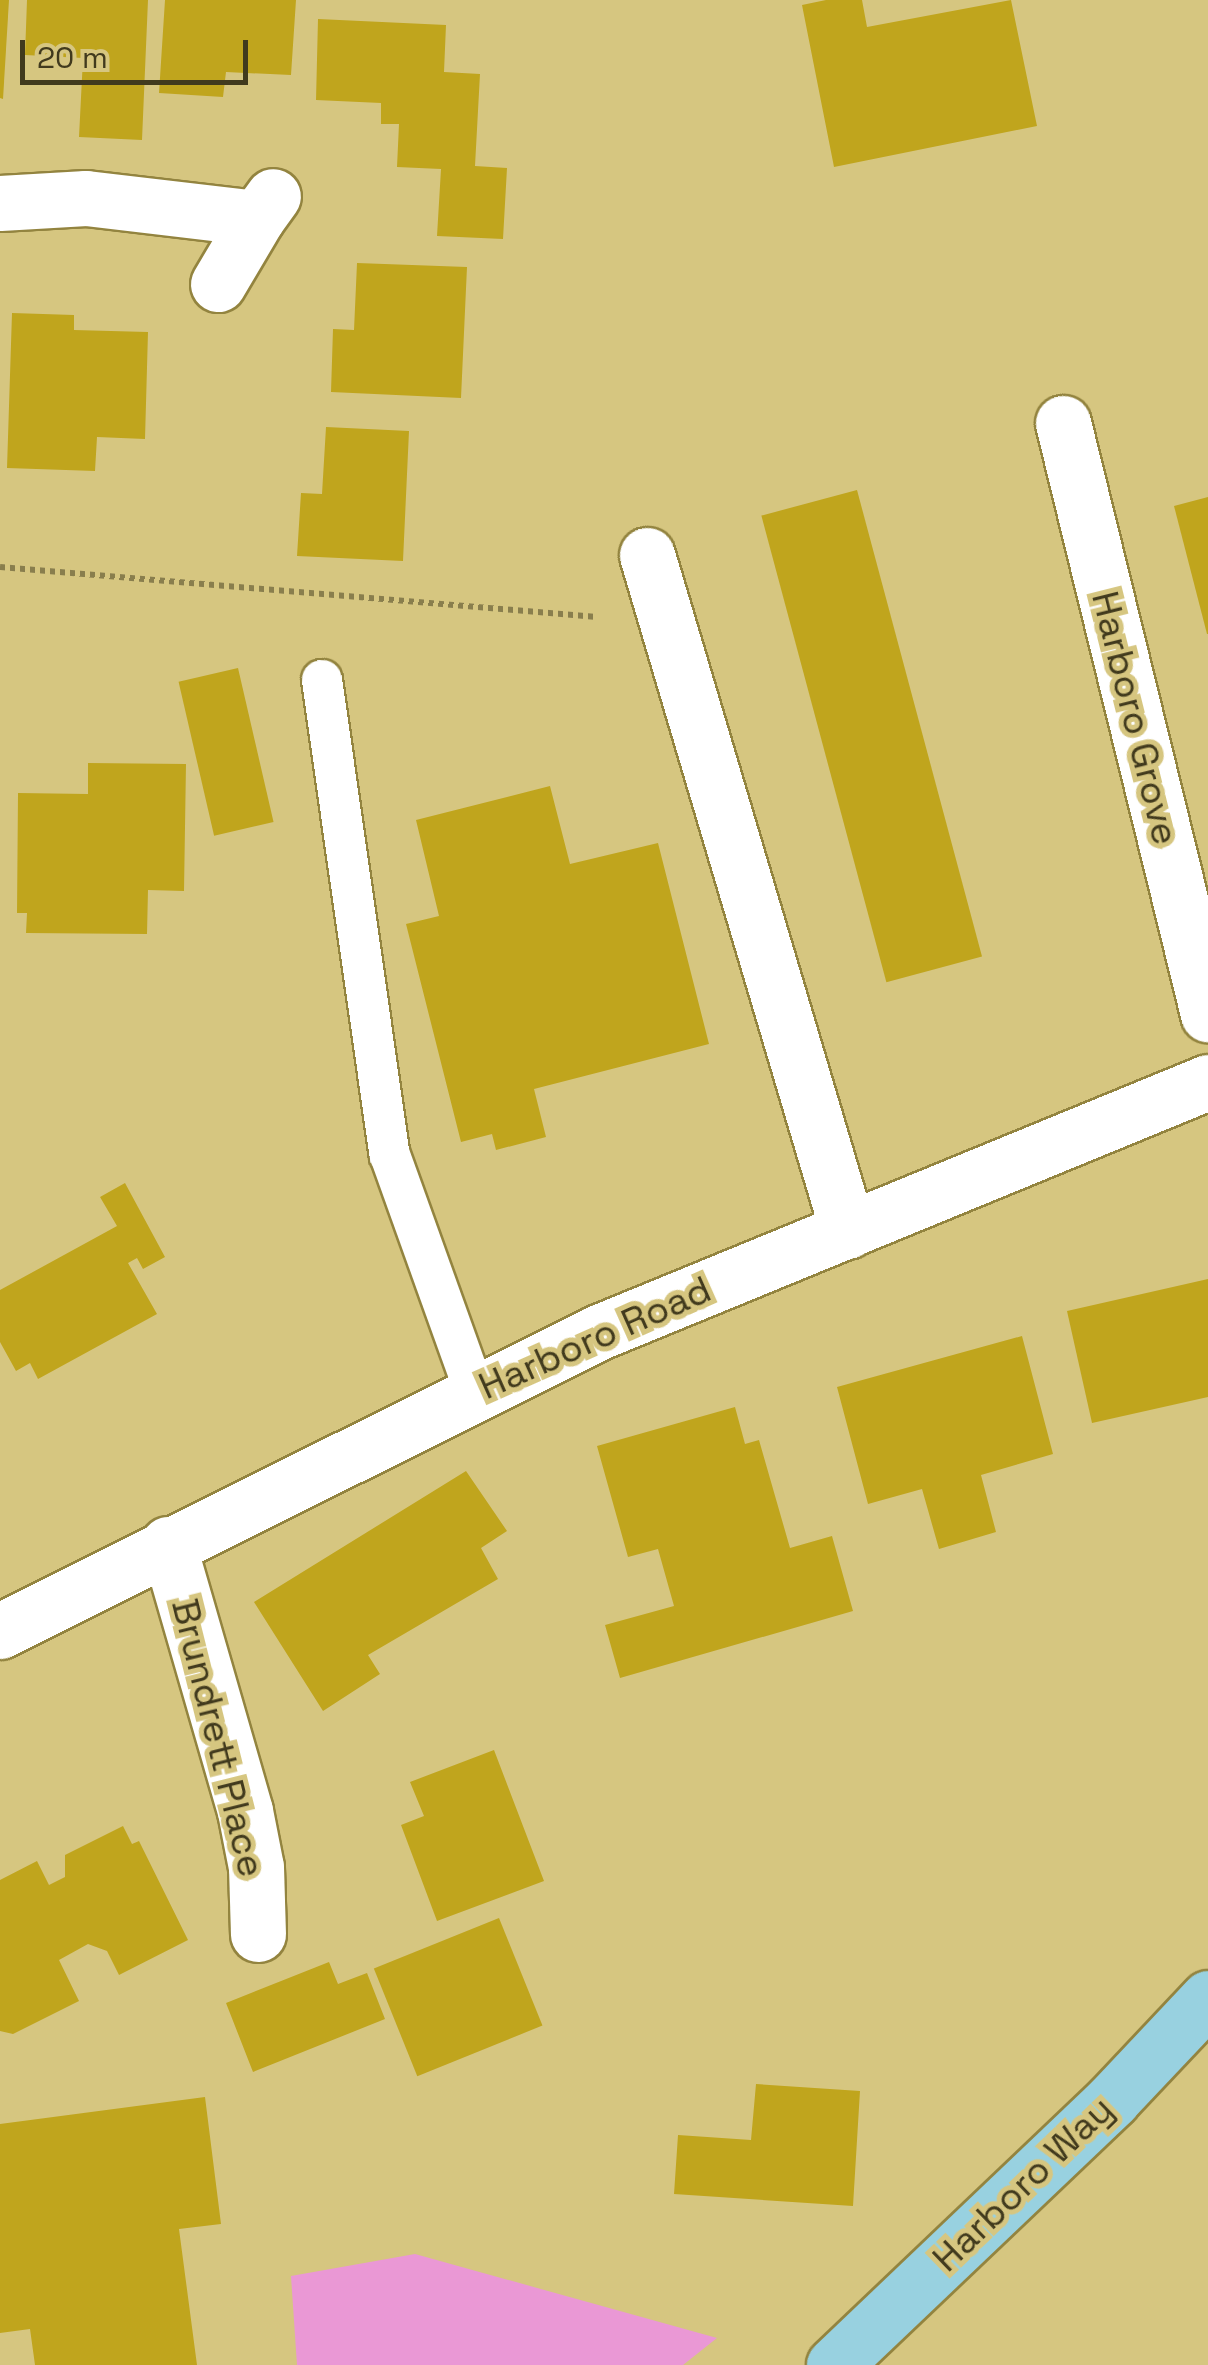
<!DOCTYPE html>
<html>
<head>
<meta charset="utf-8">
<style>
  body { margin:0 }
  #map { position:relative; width:1208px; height:2365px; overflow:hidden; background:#d6c680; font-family:"Space Grotesk",sans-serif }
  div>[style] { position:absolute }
  .green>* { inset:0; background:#ea98d5 }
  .building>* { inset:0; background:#c0a51d; transform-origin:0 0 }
  .path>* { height:6px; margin-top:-3px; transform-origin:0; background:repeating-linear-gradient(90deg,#897e4d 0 5px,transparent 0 10px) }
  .roads { filter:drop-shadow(2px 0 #93843f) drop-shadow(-2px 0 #93843f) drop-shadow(0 2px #93843f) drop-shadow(0 -2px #93843f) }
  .lane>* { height:40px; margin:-20px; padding:0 20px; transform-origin:20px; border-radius:20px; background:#fff }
  .street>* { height:55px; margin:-27.5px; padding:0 27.5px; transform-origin:27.5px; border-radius:27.5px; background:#fff }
  .primary>* { height:55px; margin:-27.5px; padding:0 27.5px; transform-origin:27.5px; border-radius:27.5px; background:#98d1e0 }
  span { translate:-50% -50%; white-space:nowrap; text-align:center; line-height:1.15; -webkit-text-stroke:10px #d6c680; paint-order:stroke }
  .street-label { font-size:38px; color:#413a1d }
  .scale { position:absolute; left:20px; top:40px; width:228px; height:45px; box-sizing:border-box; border:5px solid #413a1d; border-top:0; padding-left:12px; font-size:30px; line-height:35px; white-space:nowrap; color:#413a1d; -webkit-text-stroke:8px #d6c680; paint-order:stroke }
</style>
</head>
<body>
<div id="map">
  <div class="green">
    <div style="clip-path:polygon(415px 2254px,717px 2338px,683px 2365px,297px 2365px,291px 2276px)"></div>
  </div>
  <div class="building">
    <div style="clip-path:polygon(0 0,9px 0,3px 99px,0 98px)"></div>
    <div style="clip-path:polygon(27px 0,148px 0,142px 140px,79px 137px,83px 58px,25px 55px)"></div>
    <div style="clip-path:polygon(165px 0,296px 0,291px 75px,226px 72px,223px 97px,159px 93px)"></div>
    <div style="clip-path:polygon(826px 0,862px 0,867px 27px,1011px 0,1037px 126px,834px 167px,802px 5px)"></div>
    <div style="clip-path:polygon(318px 19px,446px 25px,444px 72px,480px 74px,475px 166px,507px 168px,503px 239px,437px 236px,441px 169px,397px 167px,399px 124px,381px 124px,381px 103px,316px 100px)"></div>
    <div style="clip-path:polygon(357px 263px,467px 267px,461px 398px,331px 392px,333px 329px,354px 330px)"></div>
    <div style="clip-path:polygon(12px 313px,74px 315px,74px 330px,148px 332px,145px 439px,97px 437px,95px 471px,7px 468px)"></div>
    <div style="clip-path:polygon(326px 427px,409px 431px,403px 561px,297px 556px,301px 493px,322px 494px)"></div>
    <div style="left:857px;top:490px;width:483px;height:99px;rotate:75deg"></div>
    <div style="clip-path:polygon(1208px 497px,1208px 634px,1207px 634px,1174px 506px)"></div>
    <div style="left:238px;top:668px;width:158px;height:61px;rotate:77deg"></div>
    <div style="clip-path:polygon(88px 763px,186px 764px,184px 891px,148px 890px,147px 934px,26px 933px,27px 913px,17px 913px,18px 793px,88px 794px)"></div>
    <div style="clip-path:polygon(550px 786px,570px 864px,658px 843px,709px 1044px,534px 1089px,546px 1137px,496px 1150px,492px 1134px,461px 1142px,406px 924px,439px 916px,416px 820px)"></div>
    <div style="clip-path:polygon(125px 1183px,165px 1257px,143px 1269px,137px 1258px,128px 1263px,157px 1314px,38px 1379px,30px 1363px,16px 1371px,0 1342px,0 1290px,117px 1226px,100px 1197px)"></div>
    <div style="clip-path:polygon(1208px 1279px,1208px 1397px,1092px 1423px,1067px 1311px)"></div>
    <div style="clip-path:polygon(1022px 1336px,1053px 1454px,981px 1475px,996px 1532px,939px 1549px,922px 1489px,868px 1504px,837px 1387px)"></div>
    <div style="clip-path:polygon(735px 1407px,745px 1444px,759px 1440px,790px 1548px,832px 1536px,853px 1611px,620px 1678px,605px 1625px,674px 1606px,658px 1549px,628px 1557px,597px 1446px)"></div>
    <div style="clip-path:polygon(466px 1471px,507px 1531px,481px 1548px,498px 1579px,368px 1655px,380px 1674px,323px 1711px,254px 1602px)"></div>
    <div style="clip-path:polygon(494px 1750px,544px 1881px,437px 1921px,401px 1825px,424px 1816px,410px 1782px)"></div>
    <div style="clip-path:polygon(123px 1826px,132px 1844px,139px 1841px,188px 1940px,119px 1975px,107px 1951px,88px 1944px,59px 1960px,79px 2001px,13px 2034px,0 2031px,0 1880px,37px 1861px,49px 1885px,65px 1877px,65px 1855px)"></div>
    <div style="left:499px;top:1918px;width:116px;height:135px;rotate:68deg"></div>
    <div style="clip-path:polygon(329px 1962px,338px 1984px,367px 1973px,385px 2019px,253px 2072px,226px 2003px)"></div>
    <div style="clip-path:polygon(756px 2084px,860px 2091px,853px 2206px,674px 2194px,678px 2135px,751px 2140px)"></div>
    <div style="clip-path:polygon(205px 2097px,221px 2224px,179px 2229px,197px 2365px,35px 2365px,30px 2329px,0 2333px,0 2124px)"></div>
  </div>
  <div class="path">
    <div style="left:0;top:567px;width:599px;rotate:4.79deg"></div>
  </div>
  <div class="roads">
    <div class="lane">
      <div style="left:322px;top:680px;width:480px;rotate:81.9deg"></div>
      <div style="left:390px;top:1155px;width:250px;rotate:70.3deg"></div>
    </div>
    <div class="street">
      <div style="left:0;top:203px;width:86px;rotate:-3.3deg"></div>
      <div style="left:86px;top:198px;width:172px;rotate:6.7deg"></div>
      <div style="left:257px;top:218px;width:27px;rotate:-54deg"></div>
      <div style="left:218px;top:284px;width:77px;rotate:-59.4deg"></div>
      <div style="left:1063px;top:423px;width:609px;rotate:76.21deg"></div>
      <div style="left:647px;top:555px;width:705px;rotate:73.44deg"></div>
      <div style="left:168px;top:1544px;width:278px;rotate:73.9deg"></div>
      <div style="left:245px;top:1811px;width:57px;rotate:78.9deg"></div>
      <div style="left:256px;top:1867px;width:67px;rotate:88.3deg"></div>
      <div style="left:0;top:1631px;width:669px;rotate:-26.53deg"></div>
      <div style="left:599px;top:1332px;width:658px;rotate:-22.32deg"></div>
    </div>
    <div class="primary">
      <div style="left:834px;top:2365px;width:384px;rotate:-43.6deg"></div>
      <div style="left:1112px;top:2100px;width:140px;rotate:-46.7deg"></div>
    </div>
  </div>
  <div class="street-label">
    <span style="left:1135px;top:718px;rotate:76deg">Harboro Grove</span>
    <span style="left:595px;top:1338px;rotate:-24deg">Harboro Road</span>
    <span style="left:218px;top:1738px;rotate:76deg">Brundrett Place</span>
    <span style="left:1023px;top:2184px;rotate:-44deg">Harboro Way</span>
  </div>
  <div class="scale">20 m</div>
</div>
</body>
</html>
